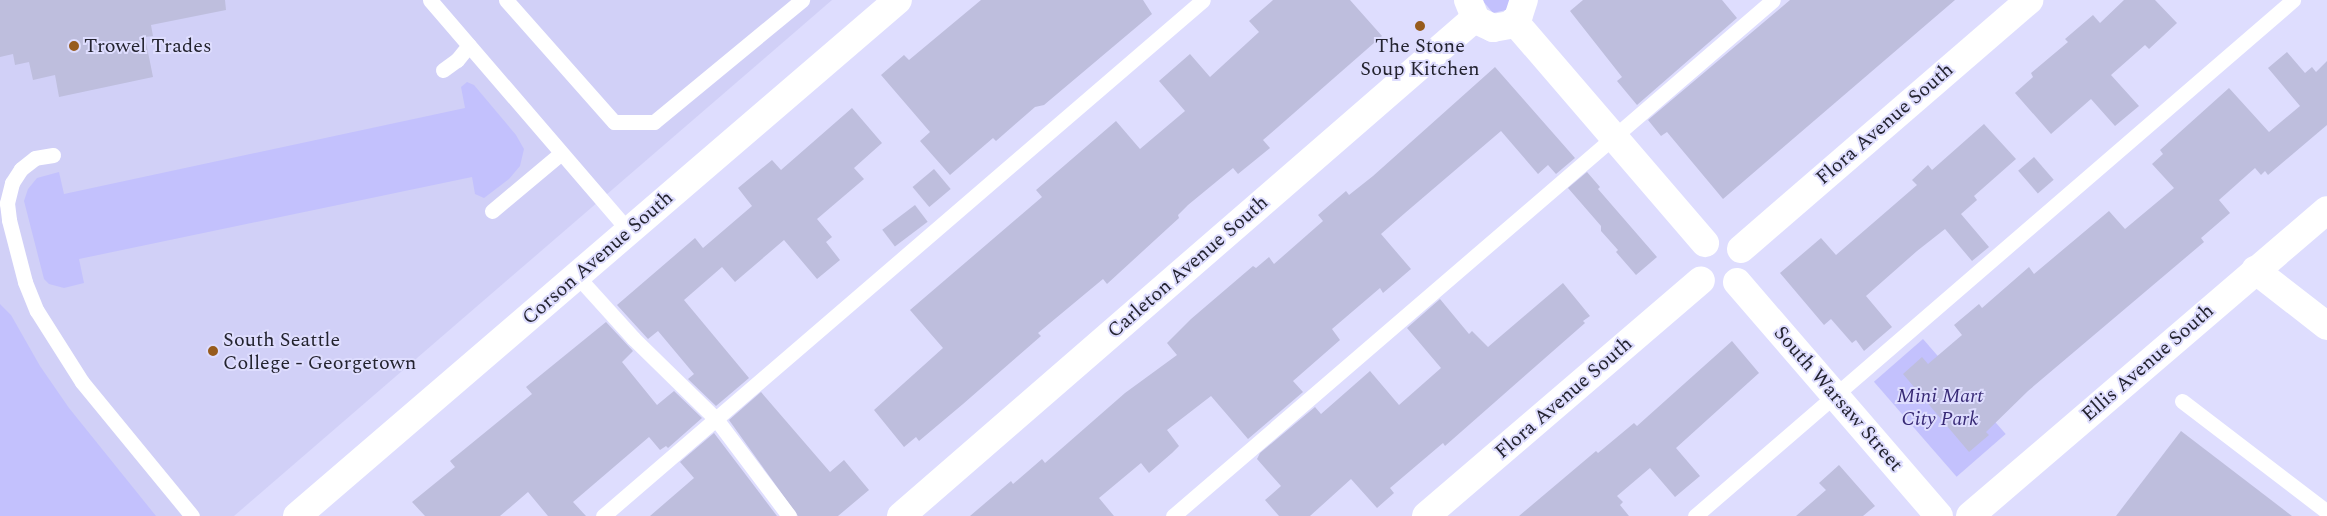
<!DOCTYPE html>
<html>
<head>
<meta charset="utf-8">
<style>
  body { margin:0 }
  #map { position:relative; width:2327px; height:516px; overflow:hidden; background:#deddfe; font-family:Spectral,serif }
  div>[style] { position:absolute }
  .built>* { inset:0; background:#d1d0f7 }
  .green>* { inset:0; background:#c3c1fd; transform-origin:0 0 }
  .building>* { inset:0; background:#bebedd; transform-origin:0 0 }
  .service>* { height:15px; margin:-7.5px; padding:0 7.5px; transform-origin:7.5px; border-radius:7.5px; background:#fff }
  .minor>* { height:28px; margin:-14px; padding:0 14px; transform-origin:14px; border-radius:14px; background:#fff }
  .tertiary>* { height:28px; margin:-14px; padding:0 14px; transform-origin:14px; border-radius:14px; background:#fff }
  .dots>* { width:14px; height:14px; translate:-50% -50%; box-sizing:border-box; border:2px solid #deddfe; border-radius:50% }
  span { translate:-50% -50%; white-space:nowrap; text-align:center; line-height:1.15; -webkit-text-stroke:4px #deddfe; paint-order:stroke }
  .poi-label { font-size:20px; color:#23232f }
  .left { translate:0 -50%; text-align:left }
  .street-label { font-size:20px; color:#23232f }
  .park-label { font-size:20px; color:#372975; font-style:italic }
</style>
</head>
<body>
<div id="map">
  <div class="built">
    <div style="clip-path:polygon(0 0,832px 0,234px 516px,0 516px)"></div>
  </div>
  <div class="green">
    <div style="clip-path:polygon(1482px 0,1511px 0,1506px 10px,1493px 13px)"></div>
    <div style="clip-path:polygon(467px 82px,474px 85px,516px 135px,524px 149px,520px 166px,509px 179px,484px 198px,475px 194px,472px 177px,79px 259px,84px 283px,64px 288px,49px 284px,44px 279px,24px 201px,28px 189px,37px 178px,59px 172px,64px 194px,465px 108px,461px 87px)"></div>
    <div style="clip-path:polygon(0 304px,11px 315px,40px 366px,69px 408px,156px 516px,0 516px)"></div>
    <div style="left:1923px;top:339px;width:126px;height:65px;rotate:49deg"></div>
  </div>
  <div class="building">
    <div style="clip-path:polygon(0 0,225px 0,226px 10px,151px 25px,153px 36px,145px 37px,153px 77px,59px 97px,55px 75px,33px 80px,29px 62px,15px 65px,13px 54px,0 57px)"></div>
    <div style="clip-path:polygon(981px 0,1143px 0,1152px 14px,1044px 105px,1035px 107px,996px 141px,993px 138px,950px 175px,920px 141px,930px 132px,881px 75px,904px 55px,909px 60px)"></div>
    <div style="clip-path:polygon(1273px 0,1350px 0,1382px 36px,1263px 140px,1270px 148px,1238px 174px,1233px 168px,1188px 205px,1178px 215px,1179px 218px,1107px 284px,1103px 279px,1038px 333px,1041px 336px,963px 404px,919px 441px,916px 437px,904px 447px,874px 410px,943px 348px,910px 310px,1042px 197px,1036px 190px,1116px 121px,1140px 149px,1185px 111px,1159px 81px,1190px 54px,1210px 77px,1259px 32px,1249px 21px)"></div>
    <div style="clip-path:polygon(1583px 0,1722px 0,1737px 18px,1637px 105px,1617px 81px,1622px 77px,1570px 11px)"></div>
    <div style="clip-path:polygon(1790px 0,1955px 0,1723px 199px,1667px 132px,1661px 136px,1648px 120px)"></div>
    <div style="clip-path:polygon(2124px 0,2155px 0,2177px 23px,2149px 49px,2145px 45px,2111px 75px,2139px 106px,2115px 126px,2091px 99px,2051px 134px,2015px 93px,2033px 77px,2031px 73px,2068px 42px,2065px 39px,2093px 15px,2100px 23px)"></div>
    <div style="clip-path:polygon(2287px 52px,2305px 73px,2312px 67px,2316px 72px,2327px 61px,2327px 125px,2268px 175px,2265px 171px,2261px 175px,2255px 168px,2219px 200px,2230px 213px,2201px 238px,2204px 242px,2028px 391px,1986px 432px,1989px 435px,1969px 452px,1903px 374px,1922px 357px,1928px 364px,1962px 335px,1954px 325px,1979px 304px,1982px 308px,2029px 267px,2034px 274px,2109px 211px,2125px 229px,2174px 188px,2152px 164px,2163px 154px,2160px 150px,2229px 88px,2269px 132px,2300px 106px,2268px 68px)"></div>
    <div style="clip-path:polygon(1495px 67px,1575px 158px,1556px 174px,1548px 165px,1538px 174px,1501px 131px,1405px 213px,1381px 234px,1411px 269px,1383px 293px,1380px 288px,1332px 329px,1340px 340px,1293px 381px,1303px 392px,1248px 439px,1211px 396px,1167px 430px,1179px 446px,1172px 453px,1149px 473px,1141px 463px,1099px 498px,1114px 516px,970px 516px,1011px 481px,1013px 484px,1042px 459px,1045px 463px,1125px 393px,1177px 355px,1167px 343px,1191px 319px,1253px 266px,1256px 268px,1269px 257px,1274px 264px,1323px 221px,1318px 215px,1346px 191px,1349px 195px,1373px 176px)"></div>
    <div style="clip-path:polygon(852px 108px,882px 143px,854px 168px,864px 179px,817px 219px,832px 237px,826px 242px,840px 260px,817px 279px,784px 240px,735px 282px,722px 267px,684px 300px,749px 378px,716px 406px,688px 379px,694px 374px,658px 331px,648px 339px,617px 305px,695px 238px,703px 248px,752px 206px,738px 188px,772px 160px,781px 170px)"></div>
    <div style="clip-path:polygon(1984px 124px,2016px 159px,1974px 196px,1977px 200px,1961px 214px,1989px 247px,1972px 261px,1945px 229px,1917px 251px,1866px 296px,1892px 327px,1864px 351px,1856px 340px,1852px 343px,1831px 319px,1824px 325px,1780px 273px,1821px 238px,1836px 255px,1917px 185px,1912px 180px,1928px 165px,1932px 170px)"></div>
    <div style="left:2034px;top:157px;width:30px;height:21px;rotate:49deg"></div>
    <div style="left:934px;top:169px;width:26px;height:28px;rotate:50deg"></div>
    <div style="clip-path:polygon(1587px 172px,1600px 187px,1598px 189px,1657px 257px,1636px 275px,1616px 252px,1618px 250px,1601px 231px,1601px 226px,1568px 188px)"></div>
    <div style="left:915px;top:205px;width:21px;height:41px;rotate:53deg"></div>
    <div style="clip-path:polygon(1563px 283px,1590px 316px,1583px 321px,1585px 323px,1445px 446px,1443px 443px,1390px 488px,1394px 493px,1377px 508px,1351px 479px,1310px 516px,1279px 516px,1265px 500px,1281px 486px,1257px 459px,1260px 453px,1315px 407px,1321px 414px,1370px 371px,1399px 405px,1441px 368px,1407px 328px,1440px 299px,1469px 334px,1472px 331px,1488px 347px)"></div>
    <div style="clip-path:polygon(606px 322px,633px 351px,622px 362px,657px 405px,674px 391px,702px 418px,668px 448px,666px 446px,660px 450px,649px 437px,573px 502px,586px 516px,548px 516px,528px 492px,500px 516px,425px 516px,412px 502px,455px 467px,450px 461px,532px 394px,526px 387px)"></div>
    <div style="clip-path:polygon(1732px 341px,1759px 373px,1676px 448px,1700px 476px,1675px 497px,1650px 468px,1617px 496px,1623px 502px,1620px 505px,1629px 516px,1519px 516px,1596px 451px,1598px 453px,1634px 423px,1637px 426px)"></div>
    <div style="clip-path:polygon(761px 392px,830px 472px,844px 460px,869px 490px,838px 516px,798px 516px,729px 420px)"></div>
    <div style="clip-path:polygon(2181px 431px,2292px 516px,2116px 516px)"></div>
    <div style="clip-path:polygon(714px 433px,777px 516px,650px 516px,694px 478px,680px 462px)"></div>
    <div style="clip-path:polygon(1839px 465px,1875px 506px,1863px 516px,1796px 516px,1826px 490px,1819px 483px)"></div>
  </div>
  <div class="service">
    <div style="left:430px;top:0;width:305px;rotate:49.3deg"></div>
    <div style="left:506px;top:0;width:163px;rotate:48.5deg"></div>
    <div style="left:614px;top:122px;width:40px"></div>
    <div style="left:654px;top:122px;width:192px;rotate:-39.5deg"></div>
    <div style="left:443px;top:70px;width:17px;rotate:-36deg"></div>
    <div style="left:457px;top:60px;width:19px;rotate:-51deg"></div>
    <div style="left:53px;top:155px;width:18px;rotate:171deg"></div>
    <div style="left:35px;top:158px;width:18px;rotate:142deg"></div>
    <div style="left:21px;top:169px;width:17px;rotate:123deg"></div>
    <div style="left:12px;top:183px;width:21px;rotate:104deg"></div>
    <div style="left:7px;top:203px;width:17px;rotate:83deg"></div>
    <div style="left:9px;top:220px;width:64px;rotate:75.5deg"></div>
    <div style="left:25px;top:282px;width:31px;rotate:68deg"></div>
    <div style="left:37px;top:311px;width:84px;rotate:57.6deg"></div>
    <div style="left:82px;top:382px;width:173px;rotate:50.6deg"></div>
    <div style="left:492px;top:211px;width:90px;rotate:-40deg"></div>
    <div style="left:577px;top:276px;width:84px;rotate:47.9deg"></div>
    <div style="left:633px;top:338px;width:116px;rotate:44.3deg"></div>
    <div style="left:716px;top:419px;width:121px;rotate:53deg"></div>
    <div style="left:2182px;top:401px;width:183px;rotate:37.4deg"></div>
    <div style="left:603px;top:516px;width:791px;rotate:-40.7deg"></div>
    <div style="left:1173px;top:516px;width:791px;rotate:-40.7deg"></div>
    <div style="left:1695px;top:516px;width:790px;rotate:-40.79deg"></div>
  </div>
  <div class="minor">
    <div style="left:1468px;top:0;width:22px;rotate:68deg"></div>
    <div style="left:1476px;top:20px;width:19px;rotate:25deg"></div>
    <div style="left:1493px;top:28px;width:17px;rotate:-10deg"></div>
    <div style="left:1510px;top:25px;width:11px;rotate:-41deg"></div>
    <div style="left:1518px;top:18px;width:19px;rotate:-72deg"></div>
    <div style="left:1514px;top:21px;width:293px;rotate:49.3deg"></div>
    <div style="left:1741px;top:249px;width:381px;rotate:-40.8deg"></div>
    <div style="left:2255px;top:270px;width:91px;rotate:37.9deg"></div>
    <div style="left:1737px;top:282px;width:309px;rotate:49.2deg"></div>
    <div style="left:901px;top:516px;width:760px;rotate:-40.94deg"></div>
    <div style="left:1426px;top:516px;width:362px;rotate:-40.6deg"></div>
  </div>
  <div class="tertiary">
    <div style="left:297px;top:516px;width:792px;rotate:-40.65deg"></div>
    <div style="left:1970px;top:516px;width:470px;rotate:-40.6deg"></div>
  </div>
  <div class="dots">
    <div style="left:1420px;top:26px;background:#975b1c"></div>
    <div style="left:74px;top:46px;background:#975b1c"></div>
    <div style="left:213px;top:351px;background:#975b1c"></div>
  </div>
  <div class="poi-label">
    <span class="left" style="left:84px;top:46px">Trowel Trades</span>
    <span style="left:1420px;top:58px">The Stone<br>Soup Kitchen</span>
    <span class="left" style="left:223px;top:352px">South Seattle<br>College - Georgetown</span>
  </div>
  <div class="street-label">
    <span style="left:1885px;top:124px;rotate:-41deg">Flora Avenue South</span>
    <span style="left:598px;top:258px;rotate:-41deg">Corson Avenue South</span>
    <span style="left:1188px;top:267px;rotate:-41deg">Carleton Avenue South</span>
    <span style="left:2148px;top:363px;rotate:-41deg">Ellis Avenue South</span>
    <span style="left:1564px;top:398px;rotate:-41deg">Flora Avenue South</span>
    <span style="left:1838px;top:399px;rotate:49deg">South Warsaw Street</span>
  </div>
  <div class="park-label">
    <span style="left:1940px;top:408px">Mini Mart<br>City Park</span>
  </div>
</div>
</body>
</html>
